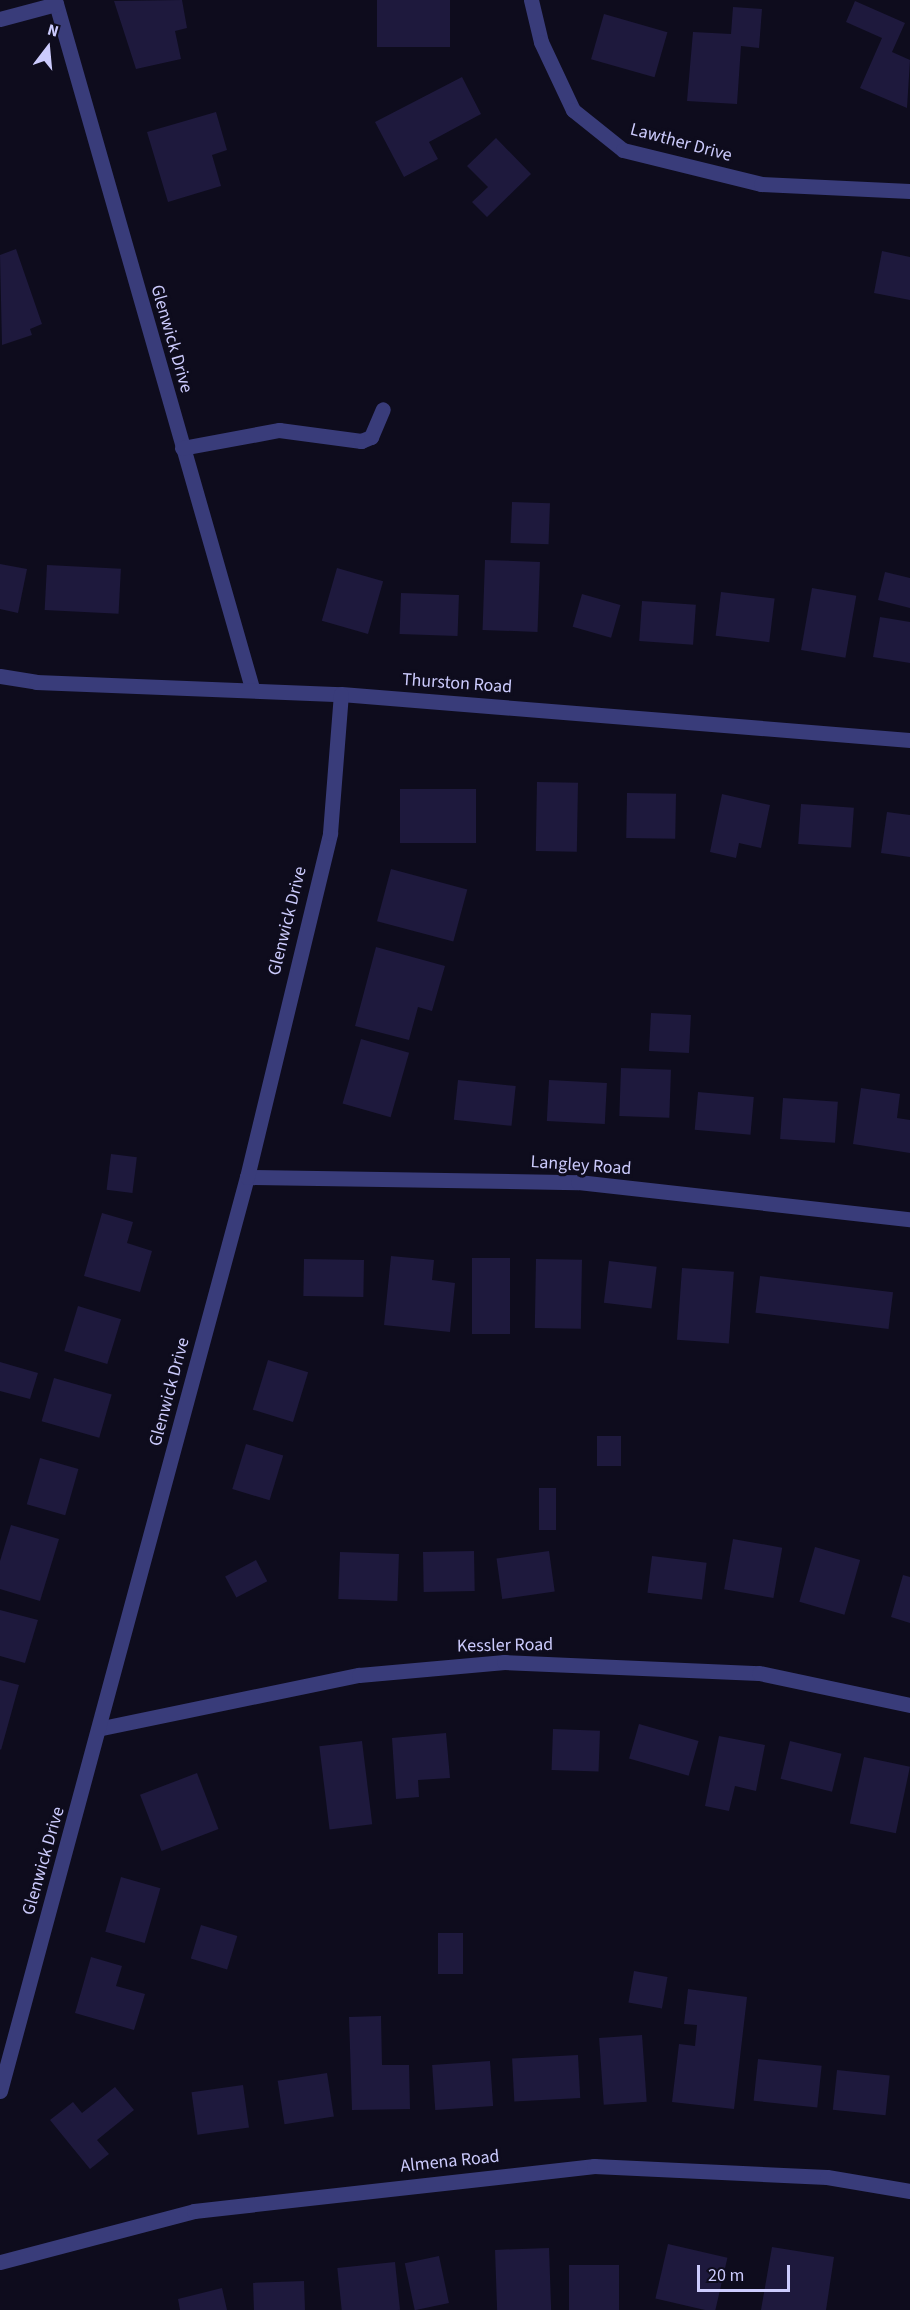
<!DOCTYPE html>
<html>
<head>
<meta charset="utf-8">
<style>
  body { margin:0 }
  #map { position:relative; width:910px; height:2310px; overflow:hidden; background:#0e0c1d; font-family:"Source Sans 3",sans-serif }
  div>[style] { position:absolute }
  .building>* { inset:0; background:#1e193d; transform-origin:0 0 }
  .minor>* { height:15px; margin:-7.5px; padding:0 7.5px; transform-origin:7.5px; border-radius:7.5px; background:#393c7a }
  span { translate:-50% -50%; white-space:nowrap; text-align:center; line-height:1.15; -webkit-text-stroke:6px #0e0c1d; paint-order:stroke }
  .street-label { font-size:18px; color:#cccbfd }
  .north { position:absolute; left:18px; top:18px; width:60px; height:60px; -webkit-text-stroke:4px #0e0c1d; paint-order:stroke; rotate:16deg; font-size:16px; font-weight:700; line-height:24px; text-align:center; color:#cccbfd }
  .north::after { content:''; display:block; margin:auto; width:21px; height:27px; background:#cccbfd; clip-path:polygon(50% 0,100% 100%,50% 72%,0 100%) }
  .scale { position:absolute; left:697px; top:2265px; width:93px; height:27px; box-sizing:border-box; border:3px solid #cccbfd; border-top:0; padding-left:8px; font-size:18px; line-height:21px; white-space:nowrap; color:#cccbfd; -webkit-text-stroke:4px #0e0c1d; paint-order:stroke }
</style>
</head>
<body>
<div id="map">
  <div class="building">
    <div style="clip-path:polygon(182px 0,187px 28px,175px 31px,181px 59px,136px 69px,114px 1px)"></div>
    <div style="left:377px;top:0;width:73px;height:47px"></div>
    <div style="clip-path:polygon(855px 1px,905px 23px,892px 52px,910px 60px,907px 108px,860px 88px,882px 38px,846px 22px)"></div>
    <div style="clip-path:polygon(733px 7px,762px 9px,759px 48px,741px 46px,737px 104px,687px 101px,693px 32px,731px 34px)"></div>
    <div style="left:604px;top:14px;width:66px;height:47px;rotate:16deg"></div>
    <div style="clip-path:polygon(462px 77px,481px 114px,429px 142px,438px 159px,404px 177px,375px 122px)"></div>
    <div style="clip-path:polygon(216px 112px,227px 150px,212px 155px,221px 186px,168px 202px,147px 132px)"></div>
    <div style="clip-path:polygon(496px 138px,531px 174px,487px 217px,472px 202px,488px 187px,467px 166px)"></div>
    <div style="clip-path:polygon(16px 249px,42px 324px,30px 329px,32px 335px,2px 345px,0 255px)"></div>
    <div style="clip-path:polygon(882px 251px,910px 257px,910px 300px,874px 293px)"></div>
    <div style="left:512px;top:502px;width:38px;height:41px;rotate:2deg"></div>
    <div style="left:485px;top:560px;width:55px;height:70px;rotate:2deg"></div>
    <div style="clip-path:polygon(0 564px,27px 569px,18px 613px,0 609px)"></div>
    <div style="left:47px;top:565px;width:74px;height:45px;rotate:3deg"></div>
    <div style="left:337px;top:568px;width:48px;height:55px;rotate:16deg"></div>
    <div style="clip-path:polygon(885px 572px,910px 578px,910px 608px,878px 600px)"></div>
    <div style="left:812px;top:588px;width:45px;height:63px;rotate:10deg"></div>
    <div style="left:721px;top:592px;width:54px;height:44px;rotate:7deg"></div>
    <div style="left:401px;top:593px;width:58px;height:41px;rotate:2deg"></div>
    <div style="left:582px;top:594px;width:40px;height:34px;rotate:16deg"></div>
    <div style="left:642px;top:601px;width:54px;height:40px;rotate:4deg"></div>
    <div style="clip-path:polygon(880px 617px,910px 622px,910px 663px,873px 657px)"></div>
    <div style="left:537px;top:782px;width:41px;height:69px;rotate:1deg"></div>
    <div style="left:400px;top:789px;width:76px;height:54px"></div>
    <div style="left:627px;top:793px;width:49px;height:45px;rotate:1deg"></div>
    <div style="clip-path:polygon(722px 794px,770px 805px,761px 848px,739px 843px,736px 858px,710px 852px)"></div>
    <div style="left:801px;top:804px;width:53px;height:40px;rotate:4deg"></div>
    <div style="clip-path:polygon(887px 812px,910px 815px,910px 857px,881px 853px)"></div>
    <div style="left:391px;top:869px;width:79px;height:54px;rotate:15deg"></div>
    <div style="clip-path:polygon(376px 947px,445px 966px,432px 1011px,418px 1007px,409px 1040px,355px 1026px)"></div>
    <div style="left:651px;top:1013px;width:40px;height:38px;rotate:3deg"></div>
    <div style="left:361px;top:1039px;width:50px;height:67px;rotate:16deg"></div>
    <div style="left:621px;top:1068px;width:50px;height:48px;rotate:2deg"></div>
    <div style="left:458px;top:1080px;width:58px;height:40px;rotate:6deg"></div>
    <div style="left:549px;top:1080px;width:58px;height:41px;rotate:3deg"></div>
    <div style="clip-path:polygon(861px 1088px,900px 1094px,897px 1118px,910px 1120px,910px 1153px,853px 1144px)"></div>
    <div style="left:698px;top:1092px;width:56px;height:38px;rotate:5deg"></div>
    <div style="left:783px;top:1098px;width:55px;height:41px;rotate:4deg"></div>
    <div style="left:111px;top:1154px;width:26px;height:36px;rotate:7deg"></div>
    <div style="clip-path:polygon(102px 1213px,133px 1222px,127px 1243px,152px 1251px,140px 1292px,84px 1276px)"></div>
    <div style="clip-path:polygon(391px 1256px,434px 1260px,432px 1280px,455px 1283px,450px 1332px,384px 1325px)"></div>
    <div style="left:472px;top:1258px;width:38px;height:76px"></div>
    <div style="left:304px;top:1259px;width:60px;height:37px;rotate:1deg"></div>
    <div style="left:536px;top:1259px;width:46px;height:69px;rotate:1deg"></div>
    <div style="left:609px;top:1261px;width:48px;height:42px;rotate:7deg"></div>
    <div style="left:682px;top:1268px;width:52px;height:72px;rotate:4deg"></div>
    <div style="left:760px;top:1276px;width:134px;height:37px;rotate:7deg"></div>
    <div style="left:78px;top:1306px;width:45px;height:47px;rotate:17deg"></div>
    <div style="left:268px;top:1360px;width:42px;height:52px;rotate:17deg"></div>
    <div style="clip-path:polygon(0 1362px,38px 1373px,30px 1399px,0 1391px)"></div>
    <div style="left:54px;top:1378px;width:60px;height:45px;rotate:16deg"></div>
    <div style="left:597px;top:1436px;width:24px;height:30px"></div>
    <div style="left:246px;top:1444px;width:39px;height:47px;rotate:17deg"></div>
    <div style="left:40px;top:1458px;width:40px;height:48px;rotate:16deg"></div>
    <div style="left:539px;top:1488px;width:17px;height:42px"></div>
    <div style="clip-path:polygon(11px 1525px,59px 1539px,40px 1601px,0 1589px,0 1561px)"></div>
    <div style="left:733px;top:1539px;width:50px;height:51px;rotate:10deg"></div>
    <div style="left:815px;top:1547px;width:47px;height:57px;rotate:16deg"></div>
    <div style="left:474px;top:1551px;width:40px;height:51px;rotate:89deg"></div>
    <div style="left:549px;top:1551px;width:41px;height:53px;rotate:82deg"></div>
    <div style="left:340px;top:1552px;width:59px;height:47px;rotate:2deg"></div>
    <div style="left:652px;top:1556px;width:55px;height:37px;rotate:7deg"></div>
    <div style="left:256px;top:1560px;width:24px;height:35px;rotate:62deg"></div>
    <div style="clip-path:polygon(903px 1575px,910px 1577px,910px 1623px,891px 1617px)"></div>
    <div style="clip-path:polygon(0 1610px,38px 1620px,25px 1663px,0 1656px)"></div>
    <div style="clip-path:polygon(0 1680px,19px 1685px,1px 1750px,0 1749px)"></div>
    <div style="left:639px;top:1724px;width:62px;height:36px;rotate:16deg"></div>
    <div style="left:553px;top:1729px;width:47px;height:41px;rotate:2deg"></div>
    <div style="clip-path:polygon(446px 1733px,450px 1778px,418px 1780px,419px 1797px,396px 1799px,392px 1738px)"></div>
    <div style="clip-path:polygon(719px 1736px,765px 1745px,756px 1791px,735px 1786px,729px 1811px,705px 1806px)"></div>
    <div style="left:362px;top:1741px;width:84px;height:43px;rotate:83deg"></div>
    <div style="left:790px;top:1741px;width:53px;height:39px;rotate:14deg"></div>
    <div style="left:864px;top:1757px;width:47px;height:68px;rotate:12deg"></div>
    <div style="left:197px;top:1773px;width:60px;height:61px;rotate:69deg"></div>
    <div style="left:121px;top:1877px;width:41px;height:57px;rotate:16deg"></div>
    <div style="left:201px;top:1925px;width:38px;height:35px;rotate:17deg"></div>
    <div style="left:438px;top:1933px;width:25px;height:41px"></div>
    <div style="clip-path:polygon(91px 1957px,122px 1966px,116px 1986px,145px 1994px,134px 2030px,75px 2013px)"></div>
    <div style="left:634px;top:1971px;width:34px;height:32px;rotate:10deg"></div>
    <div style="clip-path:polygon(688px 1989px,747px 1997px,734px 2109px,672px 2102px,679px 2044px,695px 2046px,697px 2025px,684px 2024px)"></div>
    <div style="clip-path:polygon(381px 2016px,382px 2065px,409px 2065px,410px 2109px,352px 2110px,349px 2017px)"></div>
    <div style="left:642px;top:2035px;width:67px;height:43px;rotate:86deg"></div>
    <div style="left:578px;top:2055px;width:43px;height:66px;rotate:87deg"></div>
    <div style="left:758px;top:2059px;width:64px;height:42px;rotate:6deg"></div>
    <div style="left:490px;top:2061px;width:45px;height:58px;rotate:86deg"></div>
    <div style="left:837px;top:2070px;width:53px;height:40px;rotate:6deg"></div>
    <div style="left:327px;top:2073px;width:44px;height:50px;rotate:81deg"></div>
    <div style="left:243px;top:2085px;width:43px;height:52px;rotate:82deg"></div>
    <div style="clip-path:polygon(115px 2087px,134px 2110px,97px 2140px,109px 2154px,90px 2169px,50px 2120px,73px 2102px,82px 2113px)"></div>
    <div style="left:668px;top:2244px;width:61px;height:56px;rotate:13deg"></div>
    <div style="clip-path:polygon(772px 2247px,834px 2257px,826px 2310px,761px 2310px)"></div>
    <div style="left:549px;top:2248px;width:62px;height:54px;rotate:88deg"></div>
    <div style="left:439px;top:2256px;width:48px;height:35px;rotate:78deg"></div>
    <div style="left:395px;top:2262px;width:48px;height:58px;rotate:84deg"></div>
    <div style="left:569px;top:2265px;width:50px;height:45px"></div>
    <div style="left:304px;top:2281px;width:29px;height:51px;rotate:88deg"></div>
    <div style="clip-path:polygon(222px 2288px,227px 2310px,180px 2310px,178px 2299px)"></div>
  </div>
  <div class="minor">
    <div style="left:55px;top:0;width:716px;rotate:74.02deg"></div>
    <div style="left:531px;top:0;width:43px;rotate:76.6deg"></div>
    <div style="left:541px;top:42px;width:75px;rotate:64.8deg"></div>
    <div style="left:573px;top:110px;width:64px;rotate:38.7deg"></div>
    <div style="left:623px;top:150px;width:142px;rotate:13.8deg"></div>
    <div style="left:761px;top:184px;width:149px;rotate:2.7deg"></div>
    <div style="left:0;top:19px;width:58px;rotate:-15deg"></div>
    <div style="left:182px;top:448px;width:99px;rotate:-10.5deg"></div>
    <div style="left:279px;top:430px;width:83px;rotate:7.6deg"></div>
    <div style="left:361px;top:441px;width:11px;rotate:-22deg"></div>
    <div style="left:371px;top:437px;width:30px;rotate:-67deg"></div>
    <div style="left:0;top:676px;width:36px;rotate:9deg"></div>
    <div style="left:36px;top:682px;width:305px;rotate:2.3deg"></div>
    <div style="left:341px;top:694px;width:571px;rotate:4.62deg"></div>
    <div style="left:247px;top:1177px;width:331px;rotate:0.9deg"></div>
    <div style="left:578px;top:1182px;width:334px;rotate:6.4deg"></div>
    <div style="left:102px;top:1728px;width:262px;rotate:-11.7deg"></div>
    <div style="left:359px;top:1675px;width:146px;rotate:-5.1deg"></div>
    <div style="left:504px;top:1662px;width:255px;rotate:2.5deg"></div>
    <div style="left:759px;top:1673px;width:154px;rotate:12deg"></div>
    <div style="left:0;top:2091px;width:947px;rotate:-74.88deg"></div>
    <div style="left:247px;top:1177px;width:354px;rotate:-76.4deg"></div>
    <div style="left:330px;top:833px;width:139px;rotate:-85.5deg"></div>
    <div style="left:0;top:2262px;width:201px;rotate:-14.7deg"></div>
    <div style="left:194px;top:2211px;width:403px;rotate:-6.4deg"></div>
    <div style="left:594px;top:2166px;width:233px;rotate:2.7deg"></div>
    <div style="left:827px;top:2177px;width:84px;rotate:9.6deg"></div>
  </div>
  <div class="street-label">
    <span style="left:681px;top:143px;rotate:15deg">Lawther Drive</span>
    <span style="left:171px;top:339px;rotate:74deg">Glenwick Drive</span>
    <span style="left:457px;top:684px;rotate:4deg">Thurston Road</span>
    <span style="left:288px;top:921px;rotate:-76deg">Glenwick Drive</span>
    <span style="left:581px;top:1166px;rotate:4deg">Langley Road</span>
    <span style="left:170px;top:1392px;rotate:-75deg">Glenwick Drive</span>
    <span style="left:505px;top:1646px;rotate:-1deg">Kessler Road</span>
    <span style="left:44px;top:1861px;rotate:-74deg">Glenwick Drive</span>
    <span style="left:450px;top:2162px;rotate:-6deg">Almena Road</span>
  </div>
  <div class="north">N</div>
  <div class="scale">20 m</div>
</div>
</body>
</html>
